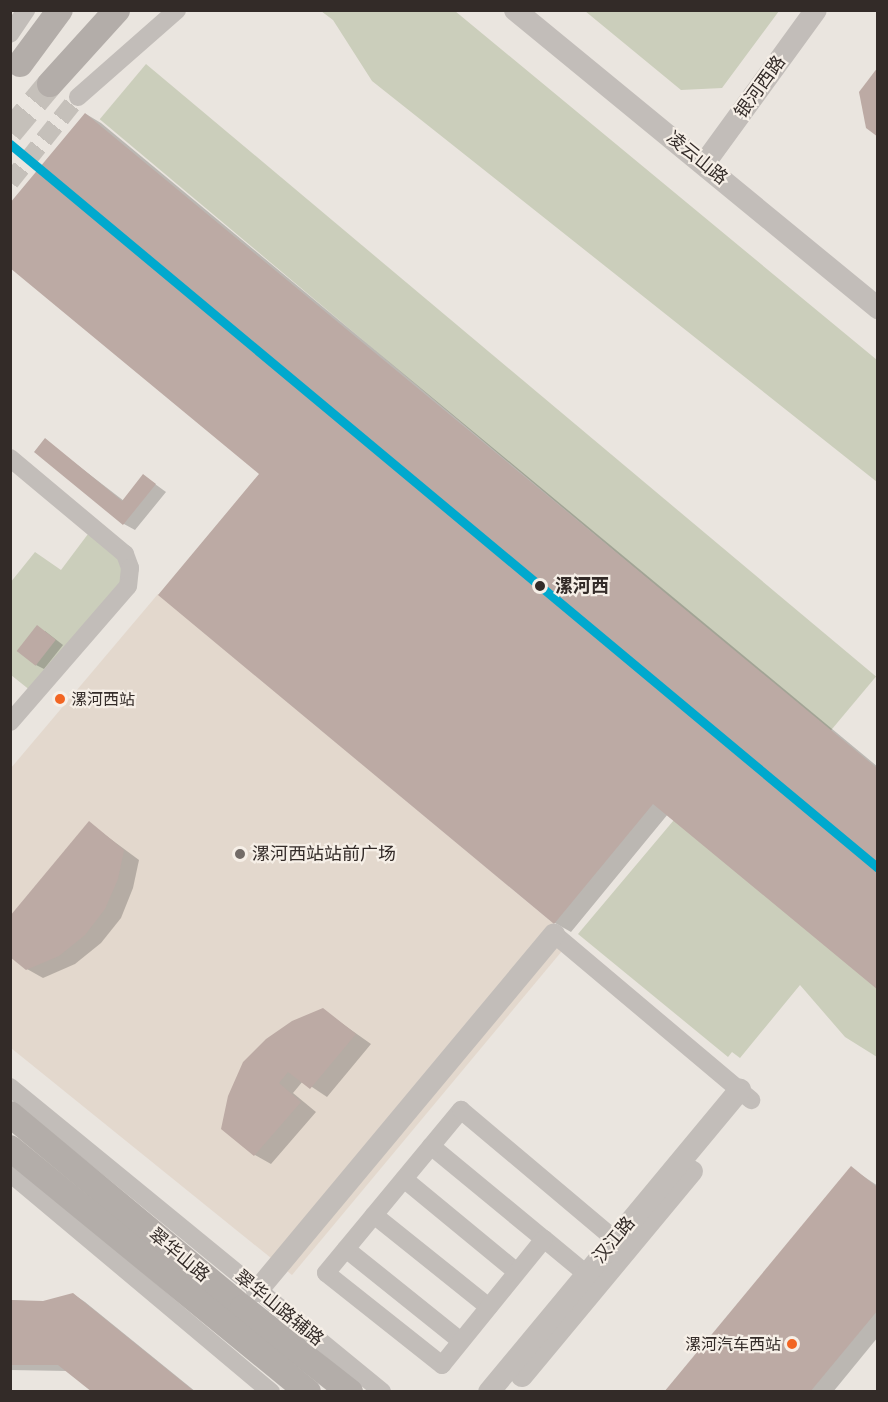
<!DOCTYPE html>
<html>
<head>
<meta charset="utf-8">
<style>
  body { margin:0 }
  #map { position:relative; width:888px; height:1402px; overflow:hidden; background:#eae5df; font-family:"Archivo Narrow","Noto Sans SC",sans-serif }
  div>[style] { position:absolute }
  .green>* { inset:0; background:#cbcebb; transform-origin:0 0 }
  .plaza>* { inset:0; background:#e3d8cd }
  .shadow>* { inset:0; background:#0003 }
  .building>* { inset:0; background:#bcaaa4; transform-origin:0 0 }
  .minor-tunnel>* { height:18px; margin-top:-9px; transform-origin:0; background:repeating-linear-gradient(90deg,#c5c0ba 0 18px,transparent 0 27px) }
  .secondary-tunnel>* { height:26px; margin-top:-13px; transform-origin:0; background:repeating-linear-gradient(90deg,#c5c0ba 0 26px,transparent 0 39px) }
  .minor>* { height:18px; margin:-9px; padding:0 9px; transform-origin:9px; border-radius:9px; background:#c2bdb9 }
  .tertiary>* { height:22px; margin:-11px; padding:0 11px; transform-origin:11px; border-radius:11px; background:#c2bdb9 }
  .secondary>* { height:26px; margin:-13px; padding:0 13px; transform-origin:13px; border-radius:13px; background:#b3ada9 }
  .rail-1>* { height:9px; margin:-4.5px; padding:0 4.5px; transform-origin:4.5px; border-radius:4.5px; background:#00a9ce }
  .dots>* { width:16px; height:16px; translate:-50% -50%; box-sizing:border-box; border:3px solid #f6efe7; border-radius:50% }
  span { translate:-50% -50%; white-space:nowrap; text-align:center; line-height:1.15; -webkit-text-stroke:4.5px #f6efe7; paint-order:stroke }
  .bus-label { font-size:16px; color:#332b28 }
  .left { translate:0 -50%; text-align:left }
  .right { translate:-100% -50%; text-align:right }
  .street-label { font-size:18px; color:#332b28 }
  .stop-label { font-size:18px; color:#332b28; font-weight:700 }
  .poi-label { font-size:18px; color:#332b28 }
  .frame { position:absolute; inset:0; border:12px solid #332b28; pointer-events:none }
</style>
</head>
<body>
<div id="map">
  <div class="green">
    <div style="clip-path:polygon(321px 11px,455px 11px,877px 360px,877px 482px,372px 81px,333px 20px)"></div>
    <div style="clip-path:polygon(585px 11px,584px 11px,779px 11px,722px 88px,681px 90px)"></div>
    <div style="left:146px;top:64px;width:953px;height:72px;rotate:40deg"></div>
    <div style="clip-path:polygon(88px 534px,119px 558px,125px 567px,123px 580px,31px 691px,11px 675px,10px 583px,35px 552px,61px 570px)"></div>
    <div style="clip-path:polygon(679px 814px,877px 981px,877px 1057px,845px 1037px,800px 985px,740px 1058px,732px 1052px,728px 1057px,578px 934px)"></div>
  </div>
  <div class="plaza">
    <div style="clip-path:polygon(158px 594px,572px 939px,292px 1275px,11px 1048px,11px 768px)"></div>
  </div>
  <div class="shadow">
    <div style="clip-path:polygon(86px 114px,101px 123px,878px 767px,878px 988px,668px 814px,571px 932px,555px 923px,261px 473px)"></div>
    <div style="clip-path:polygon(45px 440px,124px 501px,144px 476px,166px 492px,135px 530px,124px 524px)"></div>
    <div style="clip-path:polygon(45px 631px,63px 645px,44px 669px,36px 665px)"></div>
    <div style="clip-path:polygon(89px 823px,139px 860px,133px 888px,121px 918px,101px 943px,75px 964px,43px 978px,27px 969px)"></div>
    <div style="clip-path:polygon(323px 1010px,371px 1044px,327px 1097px,303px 1081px,293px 1093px,316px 1112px,271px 1164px,255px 1155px,223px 1128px)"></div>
    <div style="clip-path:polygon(851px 1168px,878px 1186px,878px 1337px,833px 1392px,666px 1392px)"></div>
    <div style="clip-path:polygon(73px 1294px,85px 1302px,196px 1392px,94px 1392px,68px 1371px,10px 1370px,10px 1300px,43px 1302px)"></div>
  </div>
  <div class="building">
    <div style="clip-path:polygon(878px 67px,878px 137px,866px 128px,859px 92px)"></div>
    <div style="clip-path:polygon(85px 113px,878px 769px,878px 990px,653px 804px,554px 924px,158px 595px,259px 474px,10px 268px,10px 203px)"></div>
    <div style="clip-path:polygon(45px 438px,122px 501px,143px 474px,156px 484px,123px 525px,34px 452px)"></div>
    <div style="left:37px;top:625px;width:24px;height:33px;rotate:38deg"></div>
    <div style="clip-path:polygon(89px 821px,124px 850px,118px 879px,105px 909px,85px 935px,59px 956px,26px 970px,10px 957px,10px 916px)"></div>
    <div style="clip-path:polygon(323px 1008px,356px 1034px,310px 1089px,288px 1072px,279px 1083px,301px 1102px,254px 1156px,221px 1129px,228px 1096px,243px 1062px,266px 1039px,292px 1021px)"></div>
    <div style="clip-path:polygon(851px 1166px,878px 1188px,878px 1310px,810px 1392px,664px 1392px)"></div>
    <div style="clip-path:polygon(73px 1293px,195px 1392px,92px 1392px,58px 1365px,10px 1365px,10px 1300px,43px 1301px)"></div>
  </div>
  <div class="minor-tunnel">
    <div style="left:10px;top:182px;width:109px;rotate:-51.3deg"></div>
  </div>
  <div class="secondary-tunnel">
    <div style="left:10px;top:132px;width:62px;rotate:-50.2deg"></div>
  </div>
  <div class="minor">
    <div style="left:10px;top:34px;width:29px;rotate:-56deg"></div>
    <div style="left:78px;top:97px;width:132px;rotate:-41.3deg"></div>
    <div style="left:10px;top:458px;width:150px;rotate:39.9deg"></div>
    <div style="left:125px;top:554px;width:15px;rotate:70deg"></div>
    <div style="left:130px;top:568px;width:18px;rotate:96deg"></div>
    <div style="left:128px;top:586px;width:180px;rotate:130.9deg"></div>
    <div style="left:554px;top:934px;width:258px;rotate:40.1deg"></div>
    <div style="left:10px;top:1087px;width:481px;rotate:39.3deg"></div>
    <div style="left:431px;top:1146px;width:146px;rotate:39.5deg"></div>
    <div style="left:10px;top:1173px;width:341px;rotate:40deg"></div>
    <div style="left:404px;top:1179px;width:146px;rotate:39.5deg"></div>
    <div style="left:374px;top:1215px;width:147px;rotate:38.7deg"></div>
    <div style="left:346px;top:1249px;width:147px;rotate:38.7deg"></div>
    <div style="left:596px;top:1282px;width:67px;rotate:-140.4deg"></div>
    <div style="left:544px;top:1239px;width:162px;rotate:129deg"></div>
    <div style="left:442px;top:1365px;width:148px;rotate:-141.6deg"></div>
    <div style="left:326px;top:1273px;width:212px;rotate:-50.4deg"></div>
    <div style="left:461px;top:1110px;width:216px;rotate:40.1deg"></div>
  </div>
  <div class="tertiary">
    <div style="left:515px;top:10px;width:470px;rotate:39.4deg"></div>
    <div style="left:704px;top:164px;width:190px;rotate:-54deg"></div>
    <div style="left:257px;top:1291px;width:464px;rotate:-50.2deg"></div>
    <div style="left:522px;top:1376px;width:266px;rotate:-50.3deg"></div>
    <div style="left:489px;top:1392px;width:393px;rotate:-50.3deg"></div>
  </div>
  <div class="secondary">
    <div style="left:20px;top:64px;width:67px;rotate:-53.5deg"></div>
    <div style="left:50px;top:84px;width:100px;rotate:-47.8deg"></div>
    <div style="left:10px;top:1114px;width:303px;rotate:39.8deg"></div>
    <div style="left:243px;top:1308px;width:136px;rotate:38.1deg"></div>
    <div style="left:10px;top:1148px;width:385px;rotate:39.3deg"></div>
  </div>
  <div class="rail-1">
    <div style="left:10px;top:144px;width:1130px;rotate:39.83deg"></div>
  </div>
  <div class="dots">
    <div style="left:540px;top:586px;background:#332b28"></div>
    <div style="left:60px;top:699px;background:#f26522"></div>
    <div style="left:240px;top:854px;background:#736c68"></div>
    <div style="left:792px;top:1344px;background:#f26522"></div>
  </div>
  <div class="bus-label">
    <span class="left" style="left:71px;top:699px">漯河西站</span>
    <span class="right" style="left:781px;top:1344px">漯河汽车西站</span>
  </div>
  <div class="street-label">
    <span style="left:760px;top:87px;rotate:-54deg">银河西路</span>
    <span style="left:697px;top:158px;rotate:39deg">凌云山路</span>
    <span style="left:614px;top:1240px;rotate:-50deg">汉江路</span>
    <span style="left:179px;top:1255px;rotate:40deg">翠华山路</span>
    <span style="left:279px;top:1308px;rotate:39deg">翠华山路辅路</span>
  </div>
  <div class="stop-label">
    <span class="left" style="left:555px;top:586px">漯河西</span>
  </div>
  <div class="poi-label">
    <span class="left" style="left:252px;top:854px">漯河西站站前广场</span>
  </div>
  <div class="frame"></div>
</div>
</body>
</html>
